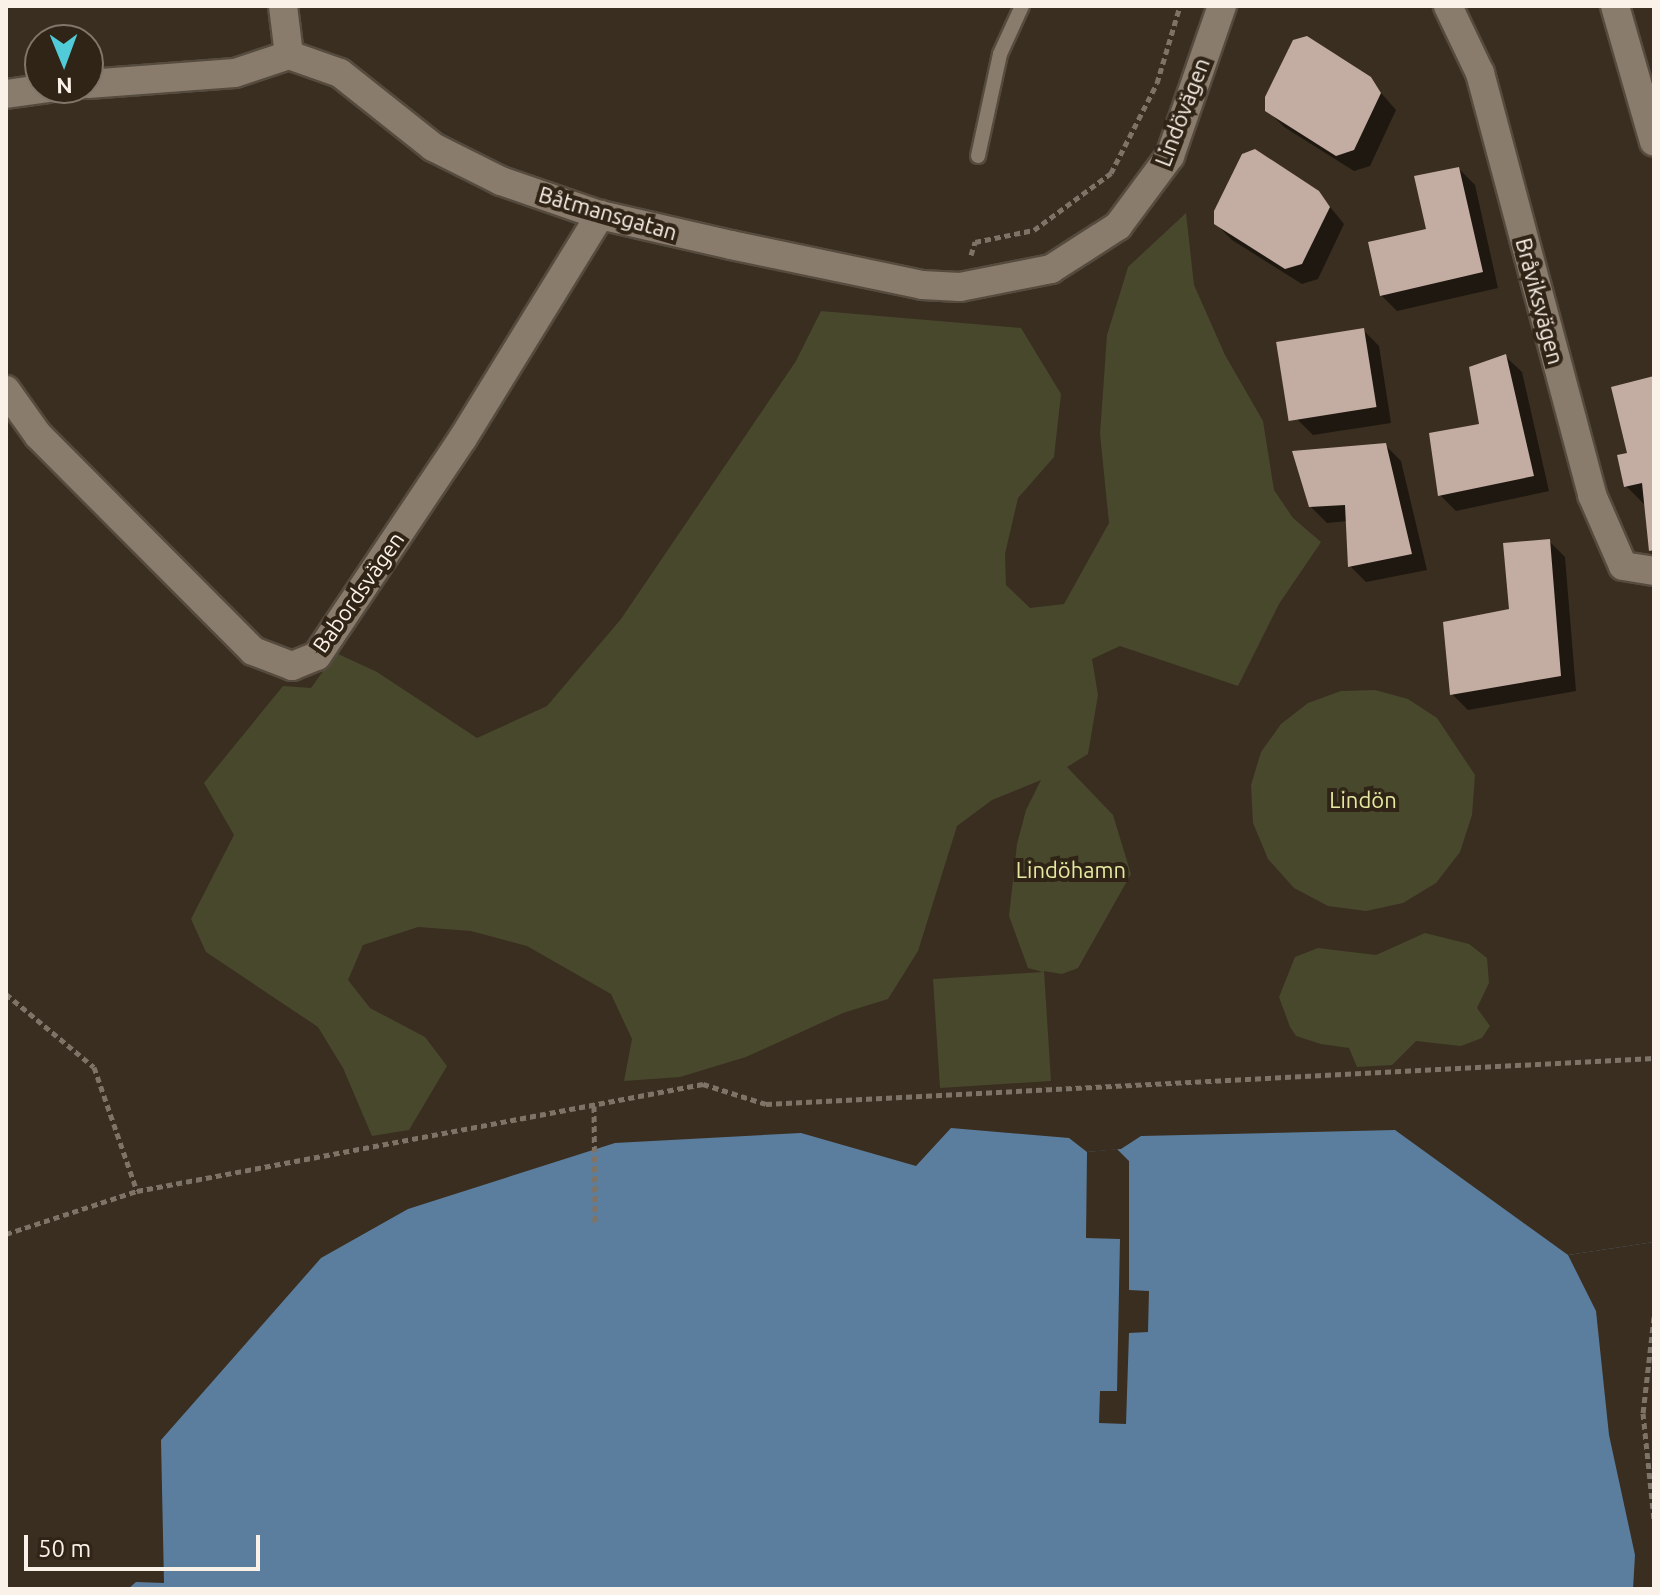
<!DOCTYPE html>
<html>
<head>
<meta charset="utf-8">
<style>
  body { margin:0 }
  #map { position:relative; width:1660px; height:1595px; overflow:hidden; background:#3a2e20; font-family:Ubuntu,sans-serif }
  div>[style] { position:absolute }
  .green>* { inset:0; background:#47482c }
  .water>* { inset:0; background:#5c7e9e }
  .pier>* { inset:0; background:#3a2e20 }
  .shadow>* { inset:0; background:#0007 }
  .building>* { inset:0; background:#c3aca2; transform-origin:0 0 }
  .path>* { height:5px; margin-top:-2.5px; transform-origin:0; background:repeating-linear-gradient(90deg,#7e7367 0 6px,transparent 0 10px) }
  .roads { filter:drop-shadow(2px 0 #554b3e) drop-shadow(-2px 0 #554b3e) drop-shadow(0 2px #554b3e) drop-shadow(0 -2px #554b3e) }
  .lane>* { height:14px; margin:-7px; padding:0 7px; transform-origin:7px; border-radius:7px; background:#8a7c6c }
  .street>* { height:28px; margin:-14px; padding:0 14px; transform-origin:14px; border-radius:14px; background:#8a7c6c }
  span { translate:-50% -50%; white-space:nowrap; text-align:center; line-height:1.15; -webkit-text-stroke:8px #302416; paint-order:stroke }
  .street-label { font-size:22px; color:#faf2e9 }
  .park-label { font-size:22px; color:#e5e9a1 }
  .frame { position:absolute; inset:0; border:8px solid #faf2e9; pointer-events:none }
  .north { position:absolute; left:24px; top:24px; width:80px; height:80px; box-sizing:border-box; background:#302416; border:2px solid #81766a; border-radius:50%; rotate:179deg; font-size:22px; font-weight:700; line-height:32px; text-align:center; color:#faf2e9 }
  .north::after { content:''; display:block; margin:auto; width:28px; height:36px; background:#52cbd8; clip-path:polygon(50% 0,100% 100%,50% 72%,0 100%) }
  .scale { position:absolute; left:24px; top:1535px; width:236px; height:36px; box-sizing:border-box; border:4px solid #faf2e9; border-top:0; padding-left:10px; font-size:24px; line-height:28px; white-space:nowrap; color:#faf2e9; -webkit-text-stroke:6px #302416; paint-order:stroke }
</style>
</head>
<body>
<div id="map">
  <div class="green">
    <div style="clip-path:polygon(1186px 213px,1194px 285px,1225px 355px,1263px 421px,1274px 490px,1293px 518px,1321px 542px,1279px 604px,1238px 686px,1120px 646px,1092px 659px,1098px 695px,1088px 754px,1067px 767px,1113px 815px,1131px 874px,1078px 968px,1062px 974px,1044px 971px,1051px 1081px,940px 1088px,933px 979px,1043px 972px,1028px 968px,1009px 916px,1017px 844px,1026px 810px,1041px 780px,992px 800px,957px 826px,918px 951px,888px 999px,843px 1013px,746px 1057px,680px 1077px,624px 1081px,632px 1039px,611px 994px,527px 946px,471px 931px,418px 927px,363px 945px,348px 980px,370px 1008px,425px 1037px,447px 1066px,409px 1130px,372px 1136px,343px 1068px,318px 1027px,206px 952px,191px 919px,234px 835px,204px 783px,283px 686px,311px 688px,336px 653px,377px 672px,477px 738px,547px 706px,621px 619px,796px 361px,821px 311px,1021px 328px,1061px 394px,1054px 457px,1018px 498px,1005px 554px,1006px 585px,1030px 608px,1064px 604px,1109px 523px,1100px 434px,1107px 335px,1121px 290px,1128px 267px)"></div>
    <div style="clip-path:polygon(1375px 690px,1408px 699px,1437px 718px,1475px 775px,1472px 815px,1460px 852px,1436px 883px,1403px 903px,1366px 911px,1328px 906px,1294px 888px,1268px 859px,1253px 823px,1251px 785px,1261px 752px,1281px 724px,1308px 703px,1341px 691px)"></div>
    <div style="clip-path:polygon(1425px 933px,1469px 944px,1487px 958px,1489px 983px,1477px 1008px,1490px 1026px,1482px 1038px,1461px 1046px,1416px 1041px,1392px 1065px,1357px 1067px,1349px 1048px,1321px 1044px,1296px 1036px,1290px 1027px,1279px 997px,1295px 957px,1318px 948px,1376px 955px)"></div>
  </div>
  <div class="water">
    <div style="clip-path:polygon(951px 1128px,1069px 1138px,1087px 1152px,1121px 1149px,1141px 1136px,1395px 1130px,1568px 1255px,1654px 1242px,1654px 1589px,128px 1589px,136px 1582px,164px 1583px,161px 1440px,321px 1258px,408px 1209px,615px 1143px,801px 1133px,916px 1166px)"></div>
  </div>
  <div class="pier">
    <div style="clip-path:polygon(1117px 1149px,1129px 1161px,1129px 1290px,1149px 1291px,1148px 1332px,1129px 1333px,1126px 1424px,1099px 1423px,1100px 1391px,1117px 1391px,1120px 1239px,1086px 1238px,1087px 1152px)"></div>
    <div style="clip-path:polygon(1654px 1242px,1654px 1589px,1633px 1589px,1635px 1555px,1609px 1435px,1596px 1311px,1568px 1255px)"></div>
  </div>
  <div class="shadow">
    <div style="clip-path:polygon(1369px 79px,1396px 110px,1370px 166px,1354px 171px,1284px 127px,1267px 110px)"></div>
    <div style="clip-path:polygon(1459px 169px,1475px 185px,1498px 288px,1397px 311px,1381px 295px,1428px 231px)"></div>
    <div style="clip-path:polygon(1318px 192px,1344px 224px,1318px 279px,1302px 284px,1232px 240px,1216px 224px)"></div>
    <div style="clip-path:polygon(1363px 330px,1379px 346px,1391px 423px,1313px 435px,1297px 419px)"></div>
    <div style="clip-path:polygon(1506px 357px,1522px 372px,1549px 491px,1456px 511px,1440px 495px,1482px 426px)"></div>
    <div style="clip-path:polygon(1654px 378px,1654px 553px,1646px 506px,1626px 486px,1630px 455px)"></div>
    <div style="clip-path:polygon(1385px 445px,1401px 461px,1427px 570px,1366px 582px,1350px 566px,1348px 521px,1327px 523px,1310px 506px)"></div>
    <div style="clip-path:polygon(1549px 541px,1565px 557px,1576px 691px,1468px 710px,1452px 694px,1511px 610px)"></div>
  </div>
  <div class="building">
    <div style="clip-path:polygon(1307px 36px,1371px 77px,1381px 93px,1354px 150px,1336px 156px,1265px 111px,1265px 97px,1293px 40px)"></div>
    <div style="clip-path:polygon(1255px 149px,1319px 191px,1330px 207px,1302px 264px,1285px 269px,1214px 224px,1214px 211px,1242px 154px)"></div>
    <div style="clip-path:polygon(1459px 167px,1483px 272px,1380px 296px,1368px 242px,1426px 229px,1414px 176px)"></div>
    <div style="left:1364px;top:328px;width:80px;height:89px;rotate:81deg"></div>
    <div style="clip-path:polygon(1506px 354px,1534px 476px,1438px 496px,1429px 433px,1479px 424px,1469px 367px)"></div>
    <div style="clip-path:polygon(1654px 376px,1654px 550px,1649px 551px,1642px 483px,1624px 487px,1617px 455px,1627px 453px,1611px 387px)"></div>
    <div style="clip-path:polygon(1386px 443px,1412px 554px,1348px 567px,1345px 505px,1309px 507px,1292px 451px)"></div>
    <div style="clip-path:polygon(1550px 539px,1561px 676px,1450px 695px,1443px 622px,1509px 609px,1503px 543px)"></div>
  </div>
  <div class="path">
    <div style="left:971px;top:255px;width:14px;rotate:-73deg"></div>
    <div style="left:975px;top:242px;width:60px;rotate:-11.5deg"></div>
    <div style="left:1034px;top:230px;width:96px;rotate:-36.5deg"></div>
    <div style="left:1111px;top:173px;width:101px;rotate:-62.9deg"></div>
    <div style="left:1157px;top:83px;width:80px;rotate:-73.4deg"></div>
    <div style="left:6px;top:994px;width:114px;rotate:39.7deg"></div>
    <div style="left:94px;top:1067px;width:131px;rotate:70.9deg"></div>
    <div style="left:594px;top:1106px;width:120px;rotate:89.5deg"></div>
    <div style="left:6px;top:1234px;width:138px;rotate:-18.2deg"></div>
    <div style="left:137px;top:1191px;width:576px;rotate:-10.71deg"></div>
    <div style="left:703px;top:1084px;width:66px;rotate:17.6deg"></div>
    <div style="left:766px;top:1104px;width:889px;rotate:-2.97deg"></div>
    <div style="left:1654px;top:1317px;width:97px;rotate:96.5deg"></div>
    <div style="left:1643px;top:1413px;width:107px;rotate:84.1deg"></div>
  </div>
  <div class="roads">
    <div class="lane">
      <div style="left:978px;top:156px;width:104px;rotate:-77.8deg"></div>
      <div style="left:1000px;top:54px;width:53px;rotate:-65.4deg"></div>
    </div>
    <div class="street">
      <div style="left:283px;top:6px;width:49px;rotate:83deg"></div>
      <div style="left:1448px;top:6px;width:74px;rotate:64.5deg"></div>
      <div style="left:1480px;top:73px;width:437px;rotate:75.1deg"></div>
      <div style="left:1592px;top:495px;width:77px;rotate:66.4deg"></div>
      <div style="left:1623px;top:566px;width:31px;rotate:9deg"></div>
      <div style="left:1615px;top:6px;width:141px;rotate:74deg"></div>
      <div style="left:289px;top:55px;width:54px;rotate:19.4deg"></div>
      <div style="left:340px;top:73px;width:119px;rotate:38.5deg"></div>
      <div style="left:433px;top:147px;width:76px;rotate:26.6deg"></div>
      <div style="left:501px;top:181px;width:105px;rotate:19deg"></div>
      <div style="left:600px;top:215px;width:134px;rotate:12.9deg"></div>
      <div style="left:731px;top:245px;width:195px;rotate:11.8deg"></div>
      <div style="left:922px;top:285px;width:38px;rotate:3deg"></div>
      <div style="left:960px;top:287px;width:93px;rotate:-11.2deg"></div>
      <div style="left:1051px;top:269px;width:80px;rotate:-32.7deg"></div>
      <div style="left:1118px;top:226px;width:87px;rotate:-53.4deg"></div>
      <div style="left:1170px;top:156px;width:159px;rotate:-70.9deg"></div>
      <div style="left:88px;top:84px;width:147px;rotate:-4.3deg"></div>
      <div style="left:235px;top:73px;width:57px;rotate:-18.4deg"></div>
      <div style="left:6px;top:94px;width:42px;rotate:-8.1deg"></div>
      <div style="left:6px;top:390px;width:55px;rotate:54.6deg"></div>
      <div style="left:38px;top:435px;width:305px;rotate:45.1deg"></div>
      <div style="left:253px;top:651px;width:42px;rotate:21deg"></div>
      <div style="left:292px;top:666px;width:27px;rotate:-22deg"></div>
      <div style="left:317px;top:656px;width:262px;rotate:-56.2deg"></div>
      <div style="left:463px;top:438px;width:262px;rotate:-58.4deg"></div>
    </div>
  </div>
  <div class="street-label">
    <span style="left:1182px;top:112px;rotate:-69deg">Lindövägen</span>
    <span style="left:608px;top:213px;rotate:16deg">Båtmansgatan</span>
    <span style="left:1540px;top:301px;rotate:75deg">Bråviksvägen</span>
    <span style="left:358px;top:592px;rotate:-55deg">Babordsvägen</span>
  </div>
  <div class="park-label">
    <span style="left:1363px;top:800px">Lindön</span>
    <span style="left:1071px;top:870px">Lindöhamn</span>
  </div>
  <div class="frame"></div>
  <div class="north">N</div>
  <div class="scale">50 m</div>
</div>
</body>
</html>
